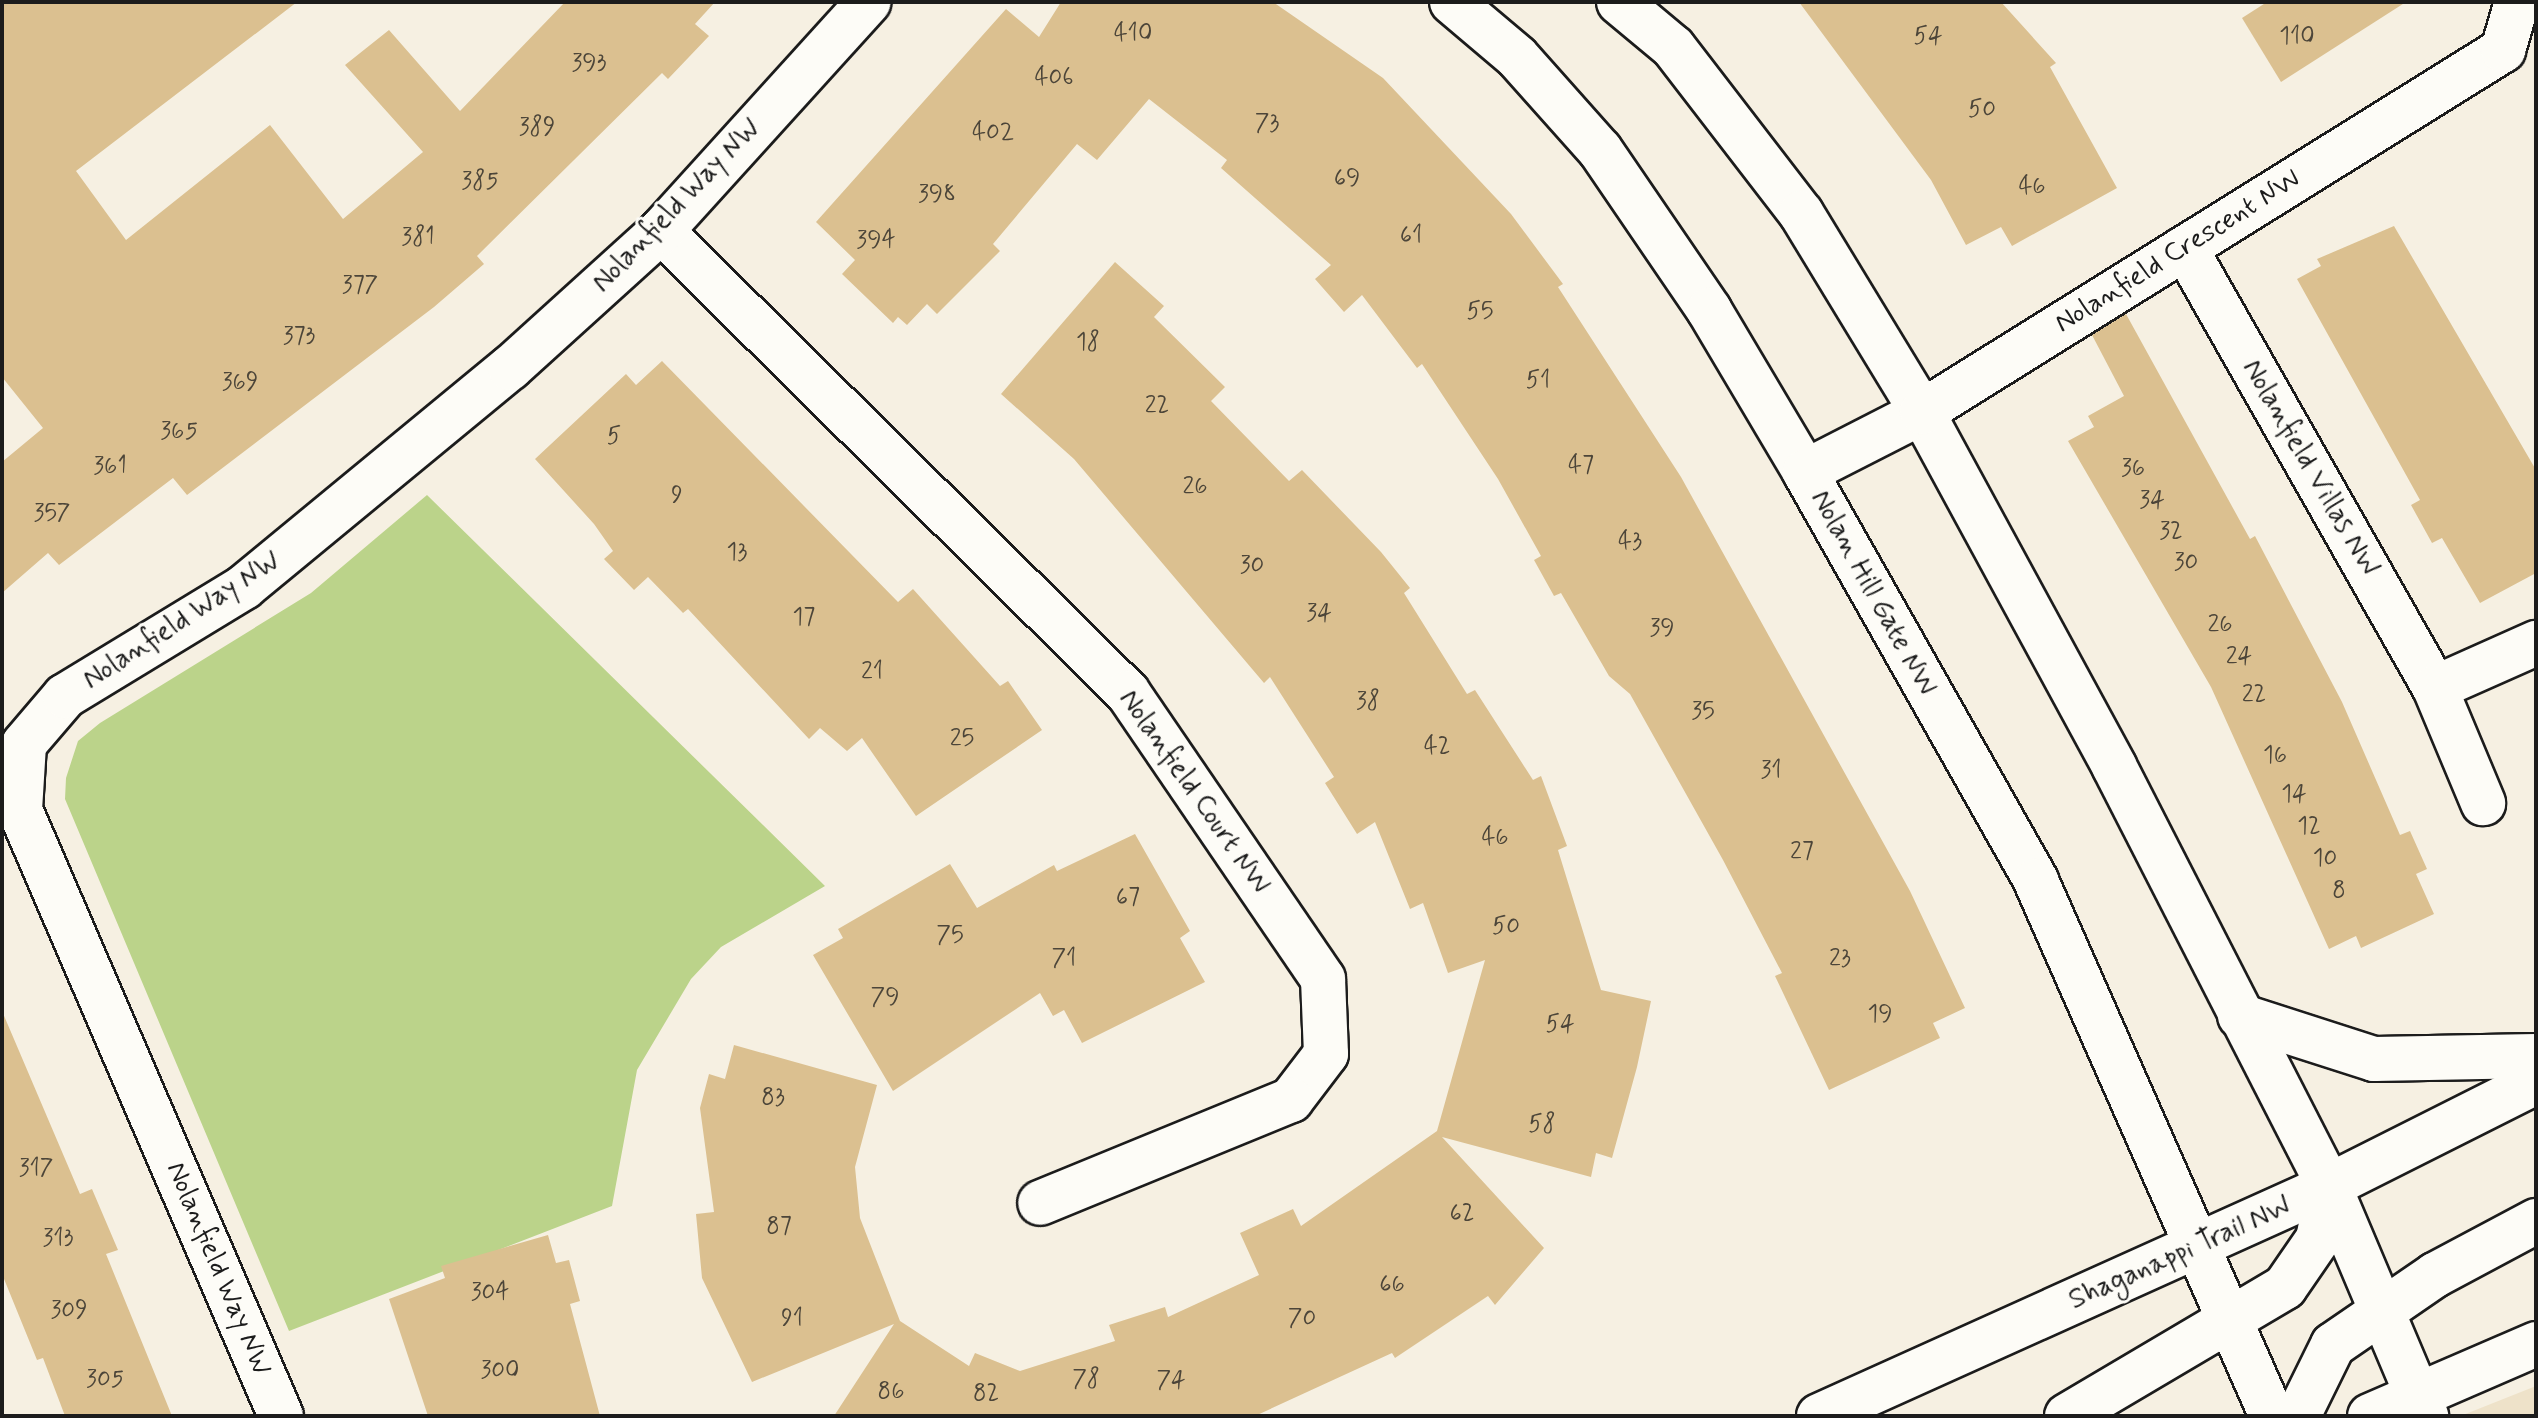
<!DOCTYPE html>
<html>
<head>
<meta charset="utf-8">
<style>
  body { margin:0 }
  #map { position:relative; width:2538px; height:1418px; overflow:hidden; background:#f6f0e2; font-family:Mynerve,sans-serif }
  div>[style] { position:absolute }
  .built>* { inset:0; background:#eee2c9 }
  .green>* { inset:0; background:#bbd38a }
  .building>* { inset:0; background:#dbc090 }
  .roads { filter:drop-shadow(2px 0 #1c1c1c) drop-shadow(-2px 0 #1c1c1c) drop-shadow(0 2px #1c1c1c) drop-shadow(0 -2px #1c1c1c) }
  .minor>* { height:44px; margin:-22px; padding:0 22px; transform-origin:22px; border-radius:22px; background:#fdfcf7 }
  .secondary>* { height:44px; margin:-22px; padding:0 22px; transform-origin:22px; border-radius:22px; background:#fdfcf7 }
  span { translate:-50% -50%; white-space:nowrap; text-align:center; line-height:1.15; -webkit-text-stroke:6px #fdfcf7; paint-order:stroke }
  .number-label { font-size:24px; color:#4c4539 }
  .number-label span { -webkit-text-stroke-width:0 }
  .street-label { font-size:28px; color:#1c1c1c }
  .frame { position:absolute; inset:0; border:4px solid #1c1c1c; pointer-events:none }
</style>
</head>
<body>
<div id="map">
  <div class="built">
    <div style="clip-path:polygon(2536px 1386px,2536px 1416px,2463px 1416px,2463px 1415px)"></div>
  </div>
  <div class="green">
    <div style="clip-path:polygon(427px 495px,825px 886px,721px 947px,691px 979px,637px 1070px,612px 1206px,289px 1331px,65px 799px,66px 778px,78px 741px,100px 723px,311px 593px)"></div>
  </div>
  <div class="building">
    <div style="clip-path:polygon(2px 2px,297px 2px,76px 171px,126px 240px,270px 125px,343px 219px,423px 152px,345px 65px,389px 30px,460px 111px,565px 2px,715px 2px,695px 24px,709px 36px,668px 79px,662px 73px,477px 256px,484px 264px,434px 307px,187px 495px,173px 478px,59px 565px,48px 553px,2px 593px,2px 462px,43px 428px,2px 377px)"></div>
    <div style="clip-path:polygon(1061px 2px,1273px 2px,1383px 78px,1511px 214px,1563px 284px,1558px 287px,1681px 477px,1910px 891px,1965px 1008px,1933px 1023px,1940px 1038px,1829px 1090px,1775px 976px,1782px 973px,1723px 860px,1630px 694px,1609px 676px,1561px 593px,1554px 596px,1534px 560px,1541px 556px,1498px 479px,1422px 364px,1417px 368px,1362px 295px,1344px 312px,1315px 279px,1331px 265px,1221px 168px,1227px 160px,1149px 99px,1097px 160px,1077px 144px,993px 244px,1000px 251px,937px 314px,927px 304px,907px 325px,898px 317px,893px 323px,842px 274px,855px 260px,816px 222px,1006px 9px,1039px 37px)"></div>
    <div style="clip-path:polygon(1799px 2px,2001px 2px,2056px 63px,2050px 67px,2117px 188px,2012px 246px,2001px 227px,1966px 245px,1931px 180px)"></div>
    <div style="clip-path:polygon(2267px 2px,2406px 2px,2281px 82px,2242px 18px)"></div>
    <div style="clip-path:polygon(2394px 226px,2536px 470px,2536px 573px,2480px 603px,2442px 538px,2432px 543px,2411px 505px,2420px 500px,2297px 279px,2321px 266px,2317px 259px)"></div>
    <div style="clip-path:polygon(1115px 262px,1164px 306px,1154px 317px,1225px 387px,1211px 401px,1289px 481px,1302px 470px,1381px 552px,1410px 588px,1404px 593px,1467px 694px,1475px 690px,1533px 780px,1541px 776px,1567px 846px,1558px 850px,1601px 990px,1651px 1001px,1637px 1067px,1612px 1158px,1596px 1153px,1591px 1177px,1442px 1137px,1544px 1248px,1495px 1305px,1488px 1296px,1395px 1358px,1392px 1353px,1255px 1416px,834px 1416px,894px 1324px,752px 1382px,702px 1278px,696px 1214px,714px 1212px,700px 1108px,709px 1074px,725px 1079px,734px 1045px,877px 1085px,855px 1167px,860px 1218px,900px 1321px,969px 1366px,975px 1353px,1020px 1371px,1115px 1341px,1109px 1325px,1165px 1307px,1168px 1317px,1259px 1275px,1240px 1233px,1293px 1209px,1301px 1226px,1437px 1131px,1485px 960px,1448px 973px,1423px 903px,1410px 909px,1375px 822px,1357px 834px,1325px 783px,1334px 777px,1270px 677px,1264px 683px,1074px 459px,1001px 394px)"></div>
    <div style="clip-path:polygon(2126px 314px,2250px 539px,2255px 536px,2342px 702px,2400px 835px,2410px 831px,2427px 869px,2416px 874px,2434px 914px,2361px 948px,2356px 936px,2329px 949px,2211px 687px,2068px 441px,2094px 427px,2088px 416px,2124px 396px,2092px 335px)"></div>
    <div style="clip-path:polygon(662px 361px,898px 602px,913px 589px,1000px 686px,1008px 681px,1042px 730px,916px 816px,862px 738px,847px 751px,820px 728px,809px 739px,688px 609px,683px 613px,648px 577px,634px 590px,604px 559px,613px 551px,594px 524px,535px 459px,626px 374px,636px 385px)"></div>
    <div style="clip-path:polygon(1135px 834px,1190px 931px,1180px 938px,1205px 982px,1082px 1043px,1064px 1010px,1053px 1016px,1040px 993px,893px 1091px,813px 955px,843px 938px,838px 929px,950px 864px,977px 908px,1054px 865px,1057px 871px)"></div>
    <div style="clip-path:polygon(2px 1011px,80px 1194px,92px 1189px,118px 1250px,106px 1254px,172px 1416px,65px 1416px,43px 1358px,37px 1360px,2px 1274px)"></div>
    <div style="clip-path:polygon(548px 1235px,556px 1263px,569px 1260px,580px 1301px,570px 1304px,600px 1416px,428px 1416px,389px 1299px,445px 1278px,441px 1266px)"></div>
  </div>
  <div class="roads">
    <div class="minor">
      <div style="left:1452px;top:2px;width:85px;rotate:40.2deg"></div>
      <div style="left:1517px;top:57px;width:125px;rotate:48.3deg"></div>
      <div style="left:1600px;top:150px;width:194px;rotate:55.7deg"></div>
      <div style="left:1709px;top:310px;width:188px;rotate:59.3deg"></div>
      <div style="left:1805px;top:472px;width:470px;rotate:60.5deg"></div>
      <div style="left:2036px;top:881px;width:585px;rotate:66.2deg"></div>
      <div style="left:1619px;top:2px;width:70px;rotate:39.8deg"></div>
      <div style="left:1673px;top:47px;width:210px;rotate:52.4deg"></div>
      <div style="left:1801px;top:213px;width:233px;rotate:58.7deg"></div>
      <div style="left:1922px;top:412px;width:403px;rotate:61.5deg"></div>
      <div style="left:2114px;top:766px;width:472px;rotate:62.9deg"></div>
      <div style="left:2329px;top:1186px;width:250px;rotate:67.1deg"></div>
      <div style="left:661px;top:231px;width:657px;rotate:44.69deg"></div>
      <div style="left:1128px;top:693px;width:346px;rotate:55.7deg"></div>
      <div style="left:1323px;top:979px;width:75px;rotate:87.7deg"></div>
      <div style="left:1326px;top:1054px;width:58px;rotate:127.3deg"></div>
      <div style="left:1291px;top:1100px;width:271px;rotate:157.7deg"></div>
      <div style="left:2185px;top:248px;width:506px;rotate:60.4deg"></div>
      <div style="left:2435px;top:688px;width:125px;rotate:67.3deg"></div>
      <div style="left:1805px;top:472px;width:131px;rotate:-27.1deg"></div>
      <div style="left:1922px;top:412px;width:685px;rotate:-31.93deg"></div>
      <div style="left:2503px;top:50px;width:50px;rotate:-73.7deg"></div>
      <div style="left:2435px;top:688px;width:111px;rotate:-24deg"></div>
      <div style="left:281px;top:1416px;width:660px;rotate:-113.3deg"></div>
      <div style="left:20px;top:810px;width:66px;rotate:-86.5deg"></div>
      <div style="left:24px;top:744px;width:63px;rotate:-49.5deg"></div>
      <div style="left:65px;top:696px;width:210px;rotate:-31.3deg"></div>
      <div style="left:244px;top:587px;width:345px;rotate:-39.5deg"></div>
      <div style="left:510px;top:368px;width:204px;rotate:-42.2deg"></div>
      <div style="left:661px;top:231px;width:309px;rotate:-47.8deg"></div>
    </div>
    <div class="secondary">
      <div style="left:2240px;top:1016px;width:141px;rotate:17.8deg"></div>
      <div style="left:2374px;top:1059px;width:162px;rotate:-1.1deg"></div>
      <div style="left:1819px;top:1416px;width:559px;rotate:-24.27deg"></div>
      <div style="left:2329px;top:1186px;width:232px;rotate:-26.7deg"></div>
      <div style="left:2067px;top:1416px;width:253px;rotate:-30.6deg"></div>
      <div style="left:2285px;top:1287px;width:58px;rotate:-55.5deg"></div>
      <div style="left:2318px;top:1239px;width:54px;rotate:-78.3deg"></div>
      <div style="left:2298px;top:1416px;width:79px;rotate:-63.8deg"></div>
      <div style="left:2333px;top:1345px;width:124px;rotate:-34.5deg"></div>
      <div style="left:2435px;top:1275px;width:115px;rotate:-28.1deg"></div>
      <div style="left:2370px;top:1416px;width:181px;rotate:-23.4deg"></div>
    </div>
  </div>
  <div class="number-label">
    <span style="left:1133px;top:34px">410</span>
    <span style="left:1928px;top:37px">54</span>
    <span style="left:2297px;top:37px">110</span>
    <span style="left:589px;top:64px">393</span>
    <span style="left:1054px;top:78px">406</span>
    <span style="left:1982px;top:110px">50</span>
    <span style="left:1267px;top:124px">73</span>
    <span style="left:537px;top:128px">389</span>
    <span style="left:993px;top:133px">402</span>
    <span style="left:1347px;top:179px">69</span>
    <span style="left:480px;top:182px">385</span>
    <span style="left:2032px;top:187px">46</span>
    <span style="left:937px;top:195px">398</span>
    <span style="left:1411px;top:236px">61</span>
    <span style="left:418px;top:238px">381</span>
    <span style="left:876px;top:241px">394</span>
    <span style="left:360px;top:286px">377</span>
    <span style="left:1480px;top:312px">55</span>
    <span style="left:299px;top:337px">373</span>
    <span style="left:1088px;top:343px">18</span>
    <span style="left:1538px;top:381px">51</span>
    <span style="left:240px;top:383px">369</span>
    <span style="left:1157px;top:406px">22</span>
    <span style="left:179px;top:432px">365</span>
    <span style="left:614px;top:437px">5</span>
    <span style="left:1581px;top:466px">47</span>
    <span style="left:110px;top:467px">361</span>
    <span style="left:2133px;top:469px">36</span>
    <span style="left:1195px;top:487px">26</span>
    <span style="left:677px;top:496px">9</span>
    <span style="left:2152px;top:501px">34</span>
    <span style="left:52px;top:514px">357</span>
    <span style="left:2171px;top:532px">32</span>
    <span style="left:1630px;top:542px">43</span>
    <span style="left:737px;top:553px">13</span>
    <span style="left:2186px;top:563px">30</span>
    <span style="left:1252px;top:566px">30</span>
    <span style="left:1319px;top:614px">34</span>
    <span style="left:804px;top:618px">17</span>
    <span style="left:2220px;top:625px">26</span>
    <span style="left:1662px;top:629px">39</span>
    <span style="left:2239px;top:657px">24</span>
    <span style="left:872px;top:672px">21</span>
    <span style="left:2254px;top:695px">22</span>
    <span style="left:1368px;top:702px">38</span>
    <span style="left:1703px;top:712px">35</span>
    <span style="left:962px;top:739px">25</span>
    <span style="left:1437px;top:747px">42</span>
    <span style="left:2275px;top:756px">16</span>
    <span style="left:1771px;top:771px">31</span>
    <span style="left:2294px;top:795px">14</span>
    <span style="left:2309px;top:827px">12</span>
    <span style="left:1495px;top:838px">46</span>
    <span style="left:1802px;top:852px">27</span>
    <span style="left:2325px;top:859px">10</span>
    <span style="left:2339px;top:891px">8</span>
    <span style="left:1128px;top:898px">67</span>
    <span style="left:1506px;top:927px">50</span>
    <span style="left:950px;top:936px">75</span>
    <span style="left:1064px;top:959px">71</span>
    <span style="left:1840px;top:959px">23</span>
    <span style="left:885px;top:998px">79</span>
    <span style="left:1880px;top:1015px">19</span>
    <span style="left:1560px;top:1025px">54</span>
    <span style="left:773px;top:1098px">83</span>
    <span style="left:1542px;top:1125px">58</span>
    <span style="left:36px;top:1169px">317</span>
    <span style="left:1462px;top:1214px">62</span>
    <span style="left:779px;top:1227px">87</span>
    <span style="left:58px;top:1239px">313</span>
    <span style="left:1392px;top:1285px">66</span>
    <span style="left:490px;top:1293px">304</span>
    <span style="left:69px;top:1311px">309</span>
    <span style="left:792px;top:1319px">91</span>
    <span style="left:1302px;top:1319px">70</span>
    <span style="left:500px;top:1371px">300</span>
    <span style="left:105px;top:1380px">305</span>
    <span style="left:1086px;top:1380px">78</span>
    <span style="left:1171px;top:1381px">74</span>
    <span style="left:891px;top:1392px">86</span>
    <span style="left:986px;top:1394px">82</span>
  </div>
  <div class="street-label">
    <span style="left:677px;top:206px;rotate:-46deg">Nolanfield Way NW</span>
    <span style="left:2178px;top:252px;rotate:-32deg">Nolanfield Crescent NW</span>
    <span style="left:2310px;top:468px;rotate:60deg">Nolanfield Villas NW</span>
    <span style="left:1873px;top:593px;rotate:61deg">Nolan Hill Gate NW</span>
    <span style="left:182px;top:621px;rotate:-33deg">Nolanfield Way NW</span>
    <span style="left:1194px;top:792px;rotate:55deg">Nolanfield Court NW</span>
    <span style="left:2180px;top:1254px;rotate:-24deg">Shaganappi Trail NW</span>
    <span style="left:218px;top:1269px;rotate:67deg">Nolanfield Way NW</span>
  </div>
  <div class="frame"></div>
</div>
</body>
</html>
